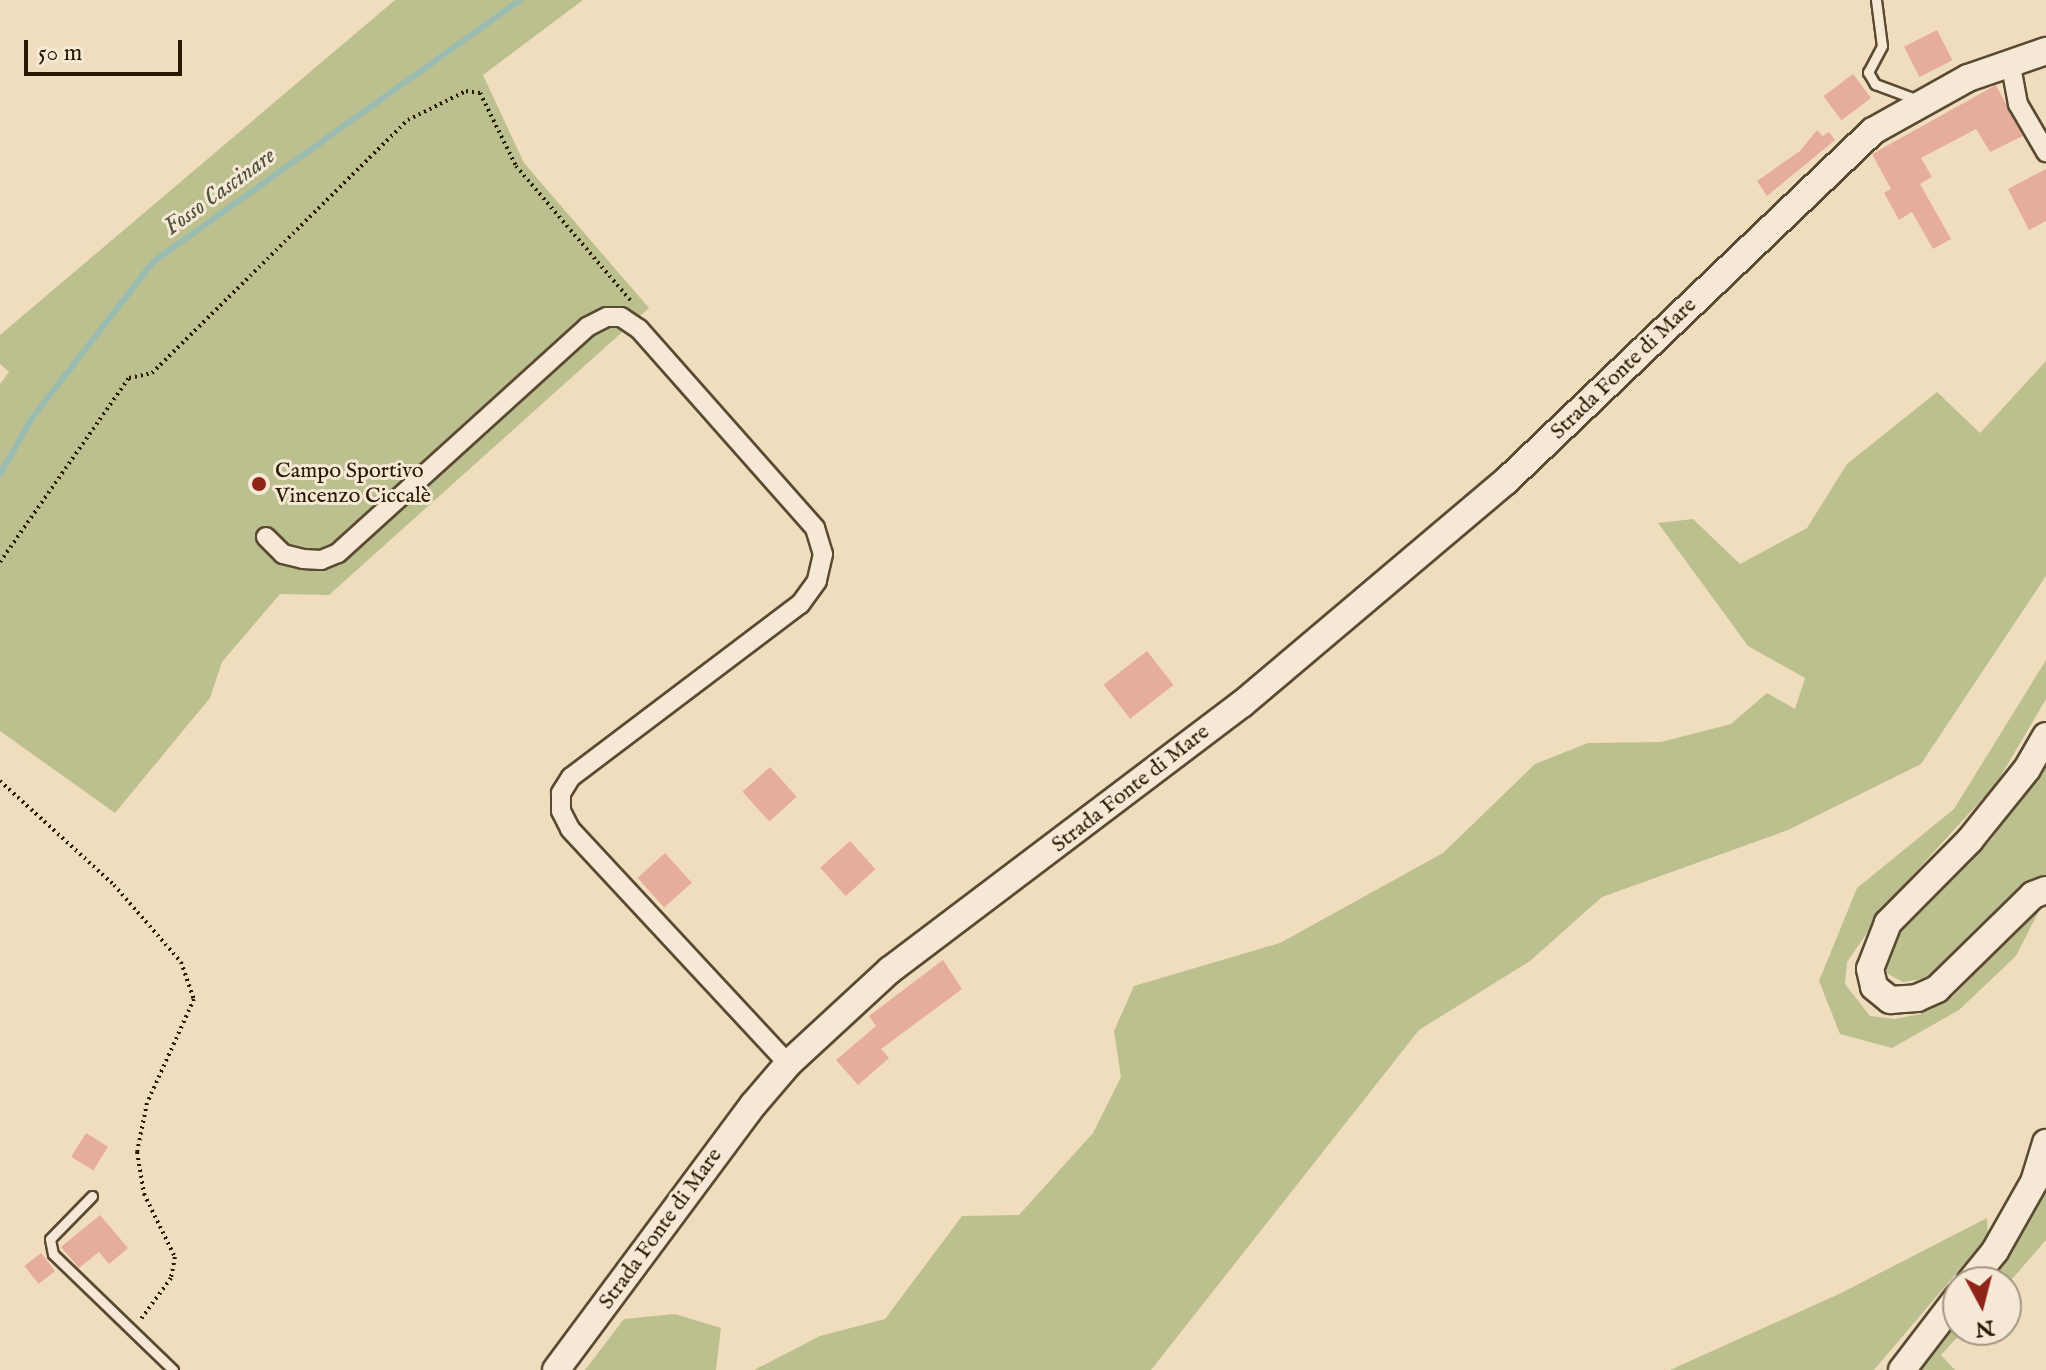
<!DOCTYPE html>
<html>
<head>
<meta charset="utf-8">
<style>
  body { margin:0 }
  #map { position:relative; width:2046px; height:1370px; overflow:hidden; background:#f0ddbe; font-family:"IM FELL English",serif }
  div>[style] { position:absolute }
  .green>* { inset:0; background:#bcc08f }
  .stream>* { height:6px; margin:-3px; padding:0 3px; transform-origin:3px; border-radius:3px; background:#9abcb0 }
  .building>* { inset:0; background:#e5ad9a; transform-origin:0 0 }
  .path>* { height:4px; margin-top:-2px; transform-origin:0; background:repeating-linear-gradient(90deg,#291903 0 2px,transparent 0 6px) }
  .roads { filter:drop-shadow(2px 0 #5b4a32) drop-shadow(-2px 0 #5b4a32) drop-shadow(0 2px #5b4a32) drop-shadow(0 -2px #5b4a32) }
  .lane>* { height:9px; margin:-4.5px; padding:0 4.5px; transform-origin:4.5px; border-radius:4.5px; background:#f5e9d5 }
  .street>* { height:18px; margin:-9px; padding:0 9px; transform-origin:9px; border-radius:9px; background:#f5e9d5 }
  .secondary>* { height:26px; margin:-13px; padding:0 13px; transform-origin:13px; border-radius:13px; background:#f5e9d5 }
  .dots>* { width:22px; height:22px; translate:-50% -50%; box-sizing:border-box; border:4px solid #f5e9d5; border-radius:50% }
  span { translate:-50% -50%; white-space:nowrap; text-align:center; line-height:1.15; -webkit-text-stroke:6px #f5e9d5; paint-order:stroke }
  .street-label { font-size:22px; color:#291903 }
  .poi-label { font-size:22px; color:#291903 }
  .left { translate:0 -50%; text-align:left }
  .water-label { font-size:24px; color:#515240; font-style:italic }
  .north { position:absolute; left:1942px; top:1266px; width:80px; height:80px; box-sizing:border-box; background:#f5e9d5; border:2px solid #a39681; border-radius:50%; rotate:173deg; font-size:22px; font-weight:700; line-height:32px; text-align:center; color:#291903 }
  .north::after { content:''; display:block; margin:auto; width:28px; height:36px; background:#8f2418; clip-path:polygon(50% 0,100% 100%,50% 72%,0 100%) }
  .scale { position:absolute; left:24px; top:40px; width:158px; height:36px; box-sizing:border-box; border:4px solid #291903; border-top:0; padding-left:10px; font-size:24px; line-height:28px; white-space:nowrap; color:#291903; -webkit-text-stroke:6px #f5e9d5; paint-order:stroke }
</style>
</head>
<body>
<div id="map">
  <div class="green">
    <div style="clip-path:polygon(395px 0,583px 0,483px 75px,524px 163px,649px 308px,329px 595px,280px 594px,222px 662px,210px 698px,115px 813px,0 731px,0 384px,9px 372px,0 364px,0 335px)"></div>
    <div style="clip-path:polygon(2046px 361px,2046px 576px,1921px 764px,1788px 830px,1602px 897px,1530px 961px,1419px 1030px,1151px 1370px,754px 1370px,820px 1336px,885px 1319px,962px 1216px,1019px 1215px,1093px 1133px,1121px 1077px,1114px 1031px,1134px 986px,1280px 943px,1443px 853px,1535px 764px,1588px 743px,1661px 742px,1731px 724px,1767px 693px,1795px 709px,1805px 678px,1748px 646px,1658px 523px,1693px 519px,1740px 564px,1807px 528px,1847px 464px,1937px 392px,1980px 433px)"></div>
    <div style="clip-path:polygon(2046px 660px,2046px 699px,1996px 784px,1889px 901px,1847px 962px,1845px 984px,1870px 1016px,1895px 1019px,1920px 1014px,1953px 996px,2041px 907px,2016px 956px,1959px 1010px,1892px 1048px,1840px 1034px,1819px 981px,1857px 888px,1954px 809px)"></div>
    <div style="clip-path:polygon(2046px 762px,2046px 876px,2019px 888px,1947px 964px,1923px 979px,1903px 982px,1888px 974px,1883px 959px,1889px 942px,1992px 839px)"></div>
    <div style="clip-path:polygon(2046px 1177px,2046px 1240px,2006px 1286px,1985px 1282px,2026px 1226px)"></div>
    <div style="clip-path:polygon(1987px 1218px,1988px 1236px,1874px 1370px,1670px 1370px,1839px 1294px)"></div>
    <div style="clip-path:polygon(675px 1314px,721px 1328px,716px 1370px,585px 1370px,624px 1319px)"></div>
    <div style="clip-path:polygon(1958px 1316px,1958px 1330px,1964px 1330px,1941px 1355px,1955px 1370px,1917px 1370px)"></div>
  </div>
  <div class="stream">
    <div style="left:0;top:474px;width:64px;rotate:-60.3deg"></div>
    <div style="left:32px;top:418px;width:197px;rotate:-52.2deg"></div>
    <div style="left:153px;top:262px;width:451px;rotate:-35.5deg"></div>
  </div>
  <div class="building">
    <div style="left:1937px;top:30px;width:34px;height:37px;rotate:63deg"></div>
    <div style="left:1853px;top:74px;width:30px;height:37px;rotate:53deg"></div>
    <div style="clip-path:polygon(1996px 85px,2023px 136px,1990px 152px,1976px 129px,1921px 158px,1932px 177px,1920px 184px,1951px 239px,1933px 249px,1912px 212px,1899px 220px,1884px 193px,1891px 189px,1872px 154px)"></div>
    <div style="clip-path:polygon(1817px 130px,1823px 136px,1829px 132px,1835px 140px,1767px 196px,1757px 181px,1800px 151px)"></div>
    <div style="clip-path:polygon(2046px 169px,2046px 221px,2029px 230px,2008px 189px)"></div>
    <div style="left:1147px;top:651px;width:43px;height:55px;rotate:52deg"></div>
    <div style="left:770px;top:767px;width:40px;height:37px;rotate:48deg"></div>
    <div style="left:850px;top:841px;width:38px;height:40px;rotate:48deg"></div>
    <div style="left:665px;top:853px;width:40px;height:37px;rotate:48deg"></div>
    <div style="clip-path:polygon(943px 960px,962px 989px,881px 1049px,889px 1058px,858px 1085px,836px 1060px,876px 1026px,869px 1016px)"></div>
    <div style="left:86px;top:1133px;width:26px;height:28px;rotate:32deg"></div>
    <div style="clip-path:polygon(100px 1215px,128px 1248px,109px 1264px,99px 1252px,79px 1268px,61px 1247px)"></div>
    <div style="left:41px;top:1253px;width:23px;height:21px;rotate:52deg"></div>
  </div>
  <div class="path">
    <div style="left:0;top:562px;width:225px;rotate:-55deg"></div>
    <div style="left:129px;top:378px;width:24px;rotate:-12deg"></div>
    <div style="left:152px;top:373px;width:360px;rotate:-44.7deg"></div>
    <div style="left:408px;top:120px;width:65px;rotate:-26.6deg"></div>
    <div style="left:466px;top:91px;width:14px;rotate:8deg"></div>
    <div style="left:480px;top:93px;width:81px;rotate:63.7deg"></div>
    <div style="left:516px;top:166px;width:177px;rotate:49.6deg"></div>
    <div style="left:0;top:781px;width:154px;rotate:42.4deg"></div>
    <div style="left:114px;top:885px;width:102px;rotate:49deg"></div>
    <div style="left:181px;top:962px;width:39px;rotate:71deg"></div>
    <div style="left:194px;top:999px;width:114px;rotate:114.3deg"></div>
    <div style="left:147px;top:1103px;width:50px;rotate:101.5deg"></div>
    <div style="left:137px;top:1152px;width:43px;rotate:80.5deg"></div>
    <div style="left:144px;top:1194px;width:70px;rotate:63.8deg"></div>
    <div style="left:175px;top:1257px;width:21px;rotate:101deg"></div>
    <div style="left:171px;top:1278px;width:51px;rotate:126.2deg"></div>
  </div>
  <div class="roads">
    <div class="lane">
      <div style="left:1876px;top:0;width:46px;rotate:82.6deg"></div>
      <div style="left:1882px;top:46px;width:30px;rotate:118deg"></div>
      <div style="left:1868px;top:72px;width:14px;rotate:60deg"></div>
      <div style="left:1875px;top:84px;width:46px;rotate:20.4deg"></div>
      <div style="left:92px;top:1196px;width:60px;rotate:134.3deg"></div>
      <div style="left:50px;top:1239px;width:15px;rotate:79deg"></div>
      <div style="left:53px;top:1254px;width:167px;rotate:44deg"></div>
    </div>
    <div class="street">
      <div style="left:2010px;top:61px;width:44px;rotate:79.5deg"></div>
      <div style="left:2018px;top:104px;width:56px;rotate:59.7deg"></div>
      <div style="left:266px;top:537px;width:24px;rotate:45deg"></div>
      <div style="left:283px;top:554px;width:21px;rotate:14deg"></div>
      <div style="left:303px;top:559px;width:18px;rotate:3deg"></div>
      <div style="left:321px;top:560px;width:18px;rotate:-22deg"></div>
      <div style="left:338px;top:553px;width:336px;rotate:-42.2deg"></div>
      <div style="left:587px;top:327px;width:22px;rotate:-27deg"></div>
      <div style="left:607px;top:317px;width:14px"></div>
      <div style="left:621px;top:317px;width:22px;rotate:34deg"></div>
      <div style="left:639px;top:329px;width:266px;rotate:48.5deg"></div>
      <div style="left:815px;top:528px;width:27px;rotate:73deg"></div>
      <div style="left:823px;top:554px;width:28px;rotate:103deg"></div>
      <div style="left:817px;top:581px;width:29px;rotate:126deg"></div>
      <div style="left:800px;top:604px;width:287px;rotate:142.9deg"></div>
      <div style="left:571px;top:777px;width:19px;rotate:122deg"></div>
      <div style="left:561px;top:793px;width:18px;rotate:90deg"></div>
      <div style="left:561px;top:811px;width:20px;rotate:63deg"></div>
      <div style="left:570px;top:829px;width:321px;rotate:47.1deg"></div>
    </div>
    <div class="secondary">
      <div style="left:2046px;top:736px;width:38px;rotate:120deg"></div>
      <div style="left:2027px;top:769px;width:91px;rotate:128.8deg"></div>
      <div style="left:1970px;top:840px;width:117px;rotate:134.7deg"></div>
      <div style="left:1888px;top:923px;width:49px;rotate:111.4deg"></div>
      <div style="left:1870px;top:969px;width:18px;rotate:77deg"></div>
      <div style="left:1874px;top:987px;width:21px;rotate:39deg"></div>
      <div style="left:1890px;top:1000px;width:27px;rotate:-4deg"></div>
      <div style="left:1917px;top:998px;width:22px;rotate:-24deg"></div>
      <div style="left:1937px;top:989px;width:134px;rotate:-44.4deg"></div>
      <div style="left:2033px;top:895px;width:14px;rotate:-21deg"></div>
      <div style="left:1970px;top:1282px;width:40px;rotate:-51deg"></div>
      <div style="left:1995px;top:1251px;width:79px;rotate:-60.5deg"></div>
      <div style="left:2034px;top:1182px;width:41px;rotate:-72.9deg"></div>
      <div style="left:556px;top:1370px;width:330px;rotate:-53.4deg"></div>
      <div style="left:753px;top:1105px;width:54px;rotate:-49.5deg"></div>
      <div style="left:788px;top:1064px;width:139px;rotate:-42.7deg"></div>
      <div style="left:890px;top:970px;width:441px;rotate:-37.1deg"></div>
      <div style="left:1242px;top:704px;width:346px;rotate:-40.2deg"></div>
      <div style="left:1506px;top:481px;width:507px;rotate:-43.64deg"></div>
      <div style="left:1873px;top:131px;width:109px;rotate:-29.2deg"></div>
      <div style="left:1968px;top:78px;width:83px;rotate:-19.1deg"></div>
      <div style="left:1902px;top:1370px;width:92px;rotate:-52.5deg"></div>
    </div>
  </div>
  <div class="dots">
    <div style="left:259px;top:484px;background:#8f2418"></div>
  </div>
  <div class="street-label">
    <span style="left:1624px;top:369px;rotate:-44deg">Strada Fonte di Mare</span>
    <span style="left:1131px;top:789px;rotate:-38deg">Strada Fonte di Mare</span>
    <span style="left:661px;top:1229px;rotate:-54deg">Strada Fonte di Mare</span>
  </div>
  <div class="poi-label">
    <span class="left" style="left:275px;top:484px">Campo Sportivo<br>Vincenzo Ciccalè</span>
  </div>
  <div class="water-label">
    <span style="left:220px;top:192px;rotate:-36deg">Fosso Cascinare</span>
  </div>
  <div class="north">N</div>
  <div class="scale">50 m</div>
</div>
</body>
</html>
